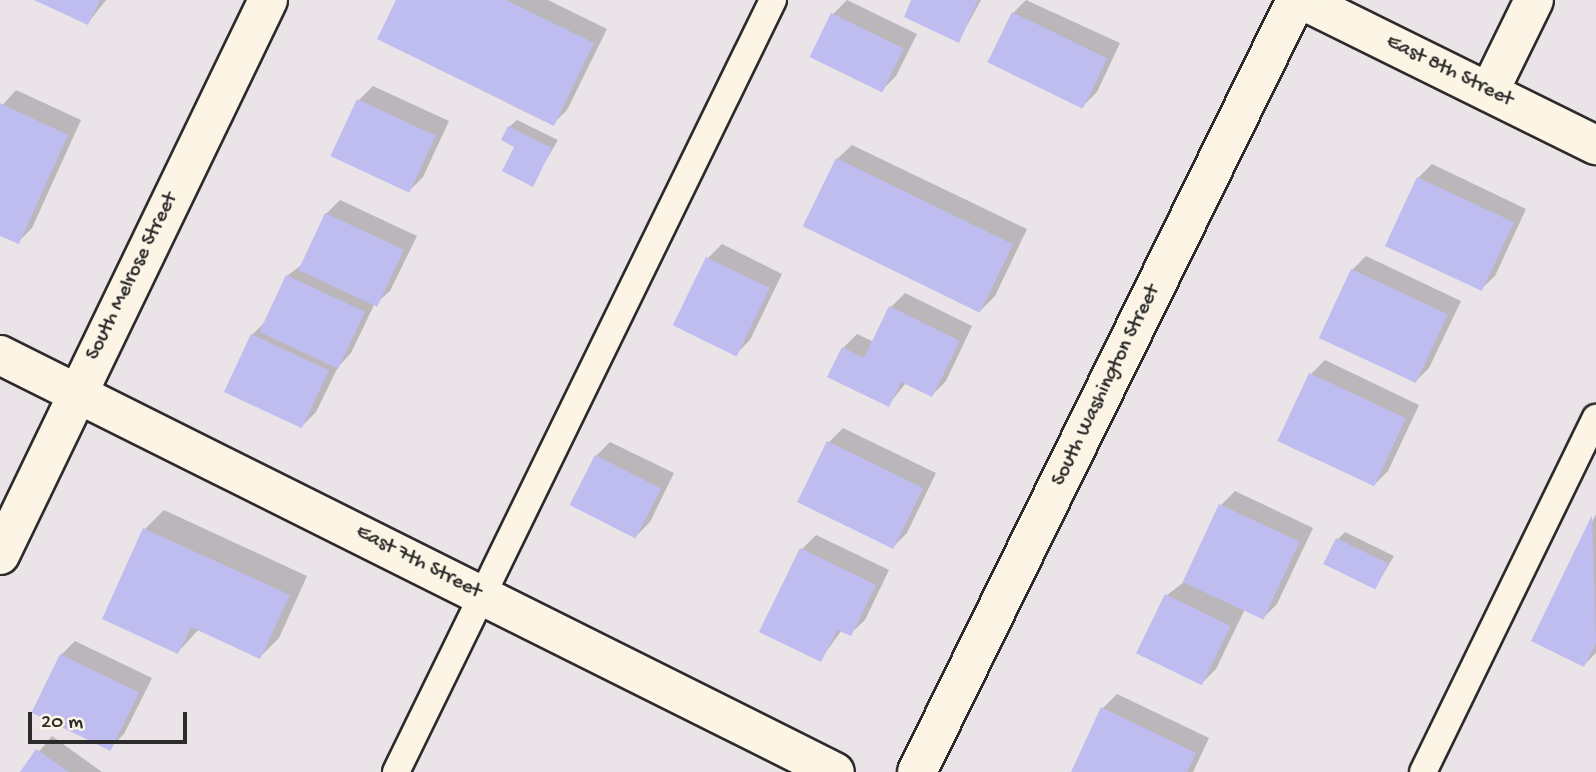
<!DOCTYPE html>
<html>
<head>
<meta charset="utf-8">
<style>
  body { margin:0 }
  #map { position:relative; width:1596px; height:772px; overflow:hidden; background:#eae4e8; font-family:"Gochi Hand",sans-serif }
  div>[style] { position:absolute }
  .shadow>* { inset:0; background:#0003 }
  .building>* { inset:0; background:#bfbdef; transform-origin:0 0 }
  .roads { filter:drop-shadow(2px 0 #2b2b2b) drop-shadow(-2px 0 #2b2b2b) drop-shadow(0 2px #2b2b2b) drop-shadow(0 -2px #2b2b2b) }
  .lane>* { height:26px; margin:-13px; padding:0 13px; transform-origin:13px; border-radius:13px; background:#fcf5e5 }
  .street>* { height:38px; margin:-19px; padding:0 19px; transform-origin:19px; border-radius:19px; background:#fcf5e5 }
  span { translate:-50% -50%; white-space:nowrap; text-align:center; line-height:1.15; -webkit-text-stroke:5px #fcf5e5; paint-order:stroke }
  .street-label { font-size:21px; color:#2b2b2b }
  .scale { position:absolute; left:28px; top:712px; width:159px; height:32px; box-sizing:border-box; border:4px solid #2b2b2b; border-top:0; padding-left:9px; font-size:21px; line-height:24px; white-space:nowrap; color:#2b2b2b; -webkit-text-stroke:5px #fcf5e5; paint-order:stroke }
</style>
</head>
<body>
<div id="map">
  <div class="shadow">
    <div style="clip-path:polygon(38px 0,106px 0,88px 23px)"></div>
    <div style="clip-path:polygon(398px 0,548px 0,607px 29px,567px 110px,553px 124px)"></div>
    <div style="clip-path:polygon(847px 0,917px 34px,896px 76px,882px 90px,812px 56px,833px 14px)"></div>
    <div style="clip-path:polygon(913px 0,981px 0,959px 40px)"></div>
    <div style="clip-path:polygon(1026px 0,1120px 43px,1097px 92px,1083px 106px,1013px 13px)"></div>
    <div style="clip-path:polygon(373px 86px,449px 121px,423px 177px,409px 191px,359px 100px)"></div>
    <div style="clip-path:polygon(16px 90px,81px 120px,32px 228px,18px 242px,0 234px,0 108px)"></div>
    <div style="clip-path:polygon(517px 120px,558px 140px,532px 184px,509px 127px)"></div>
    <div style="clip-path:polygon(852px 145px,1027px 229px,995px 296px,981px 310px,837px 159px)"></div>
    <div style="clip-path:polygon(1432px 164px,1526px 209px,1495px 276px,1480px 290px,1418px 178px)"></div>
    <div style="clip-path:polygon(340px 200px,417px 236px,390px 291px,374px 305px,351px 353px,338px 367px,316px 412px,302px 426px,252px 335px,267px 320px,287px 276px,304px 263px,326px 214px)"></div>
    <div style="clip-path:polygon(722px 244px,782px 274px,750px 340px,736px 354px,708px 258px)"></div>
    <div style="clip-path:polygon(1366px 256px,1461px 301px,1429px 368px,1415px 382px,1352px 270px)"></div>
    <div style="clip-path:polygon(905px 293px,972px 326px,946px 381px,932px 395px,906px 383px,889px 404px,843px 348px,857px 334px,874px 342px,891px 307px)"></div>
    <div style="clip-path:polygon(1325px 360px,1419px 405px,1388px 471px,1374px 485px,1311px 374px)"></div>
    <div style="clip-path:polygon(843px 428px,936px 473px,907px 533px,893px 547px,800px 501px,829px 442px)"></div>
    <div style="clip-path:polygon(610px 442px,674px 473px,650px 522px,636px 536px,596px 456px)"></div>
    <div style="clip-path:polygon(1235px 491px,1313px 528px,1277px 604px,1263px 618px,1245px 609px,1216px 669px,1202px 683px,1139px 653px,1167px 595px,1184px 582px,1221px 505px)"></div>
    <div style="clip-path:polygon(164px 510px,307px 576px,279px 638px,260px 657px,199px 629px,178px 652px,145px 529px)"></div>
    <div style="clip-path:polygon(1596px 514px,1596px 653px,1584px 665px,1533px 640px)"></div>
    <div style="clip-path:polygon(1345px 532px,1394px 556px,1375px 588px,1338px 539px)"></div>
    <div style="clip-path:polygon(816px 535px,889px 570px,865px 620px,850px 634px,842px 630px,820px 660px,762px 631px,802px 549px)"></div>
    <div style="clip-path:polygon(75px 641px,152px 678px,124px 734px,110px 748px,61px 655px)"></div>
    <div style="clip-path:polygon(1117px 694px,1209px 738px,1193px 772px,1073px 772px,1103px 708px)"></div>
    <div style="clip-path:polygon(52px 736px,102px 772px,22px 772px)"></div>
  </div>
  <div class="building">
    <div style="clip-path:polygon(34px 0,100px 0,88px 25px)"></div>
    <div style="clip-path:polygon(396px 0,506px 0,594px 43px,554px 126px,377px 39px)"></div>
    <div style="clip-path:polygon(911px 0,978px 0,959px 43px,904px 17px)"></div>
    <div style="left:1012px;top:12px;width:106px;height:56px;rotate:26deg"></div>
    <div style="left:831px;top:13px;width:81px;height:49px;rotate:26deg"></div>
    <div style="left:357px;top:99px;width:87px;height:63px;rotate:25deg"></div>
    <div style="clip-path:polygon(0 103px,68px 135px,19px 244px,0 236px)"></div>
    <div style="clip-path:polygon(508px 126px,552px 148px,533px 187px,502px 171px,514px 147px,501px 140px)"></div>
    <div style="left:836px;top:158px;width:197px;height:76px;rotate:26deg"></div>
    <div style="left:1417px;top:177px;width:107px;height:76px;rotate:25deg"></div>
    <div style="left:325px;top:213px;width:87px;height:63px;rotate:25deg"></div>
    <div style="left:706px;top:257px;width:71px;height:76px;rotate:26deg"></div>
    <div style="left:1351px;top:269px;width:107px;height:76px;rotate:25deg"></div>
    <div style="left:286px;top:275px;width:87px;height:63px;rotate:25deg"></div>
    <div style="clip-path:polygon(889px 306px,960px 341px,932px 397px,901px 382px,889px 407px,827px 377px,842px 347px,864px 358px)"></div>
    <div style="left:251px;top:334px;width:86px;height:64px;rotate:25deg"></div>
    <div style="left:1309px;top:373px;width:107px;height:75px;rotate:25deg"></div>
    <div style="left:827px;top:441px;width:107px;height:68px;rotate:26deg"></div>
    <div style="left:595px;top:455px;width:74px;height:56px;rotate:27deg"></div>
    <div style="left:1219px;top:504px;width:89px;height:86px;rotate:25deg"></div>
    <div style="clip-path:polygon(1592px 515px,1596px 643px,1584px 667px,1531px 641px)"></div>
    <div style="clip-path:polygon(143px 528px,290px 595px,260px 659px,191px 627px,178px 654px,102px 619px)"></div>
    <div style="left:1336px;top:538px;width:58px;height:29px;rotate:26deg"></div>
    <div style="clip-path:polygon(800px 548px,876px 585px,851px 636px,837px 630px,821px 662px,759px 632px)"></div>
    <div style="left:1165px;top:594px;width:73px;height:66px;rotate:26deg"></div>
    <div style="left:60px;top:654px;width:88px;height:65px;rotate:26deg"></div>
    <div style="clip-path:polygon(1101px 707px,1196px 753px,1187px 772px,1071px 772px)"></div>
    <div style="clip-path:polygon(36px 749px,69px 772px,20px 772px)"></div>
  </div>
  <div class="roads">
    <div class="lane">
      <div style="left:396px;top:772px;width:859px;rotate:-63.97deg"></div>
      <div style="left:1423px;top:772px;width:394px;rotate:-64deg"></div>
    </div>
    <div class="street">
      <div style="left:1302px;top:0;width:328px;rotate:26.3deg"></div>
      <div style="left:1489px;top:92px;width:102px;rotate:-63.9deg"></div>
      <div style="left:0;top:355px;width:933px;rotate:26.54deg"></div>
      <div style="left:0;top:555px;width:616px;rotate:-64.22deg"></div>
      <div style="left:917px;top:772px;width:860px;rotate:-63.85deg"></div>
    </div>
  </div>
  <div class="street-label">
    <span style="left:1449px;top:72px;rotate:26deg">East 8th Street</span>
    <span style="left:133px;top:277px;rotate:-64deg">South Melrose Street</span>
    <span style="left:1107px;top:386px;rotate:-64deg">South Washington Street</span>
    <span style="left:418px;top:563px;rotate:27deg">East 7th Street</span>
  </div>
  <div class="scale">20 m</div>
</div>
</body>
</html>
